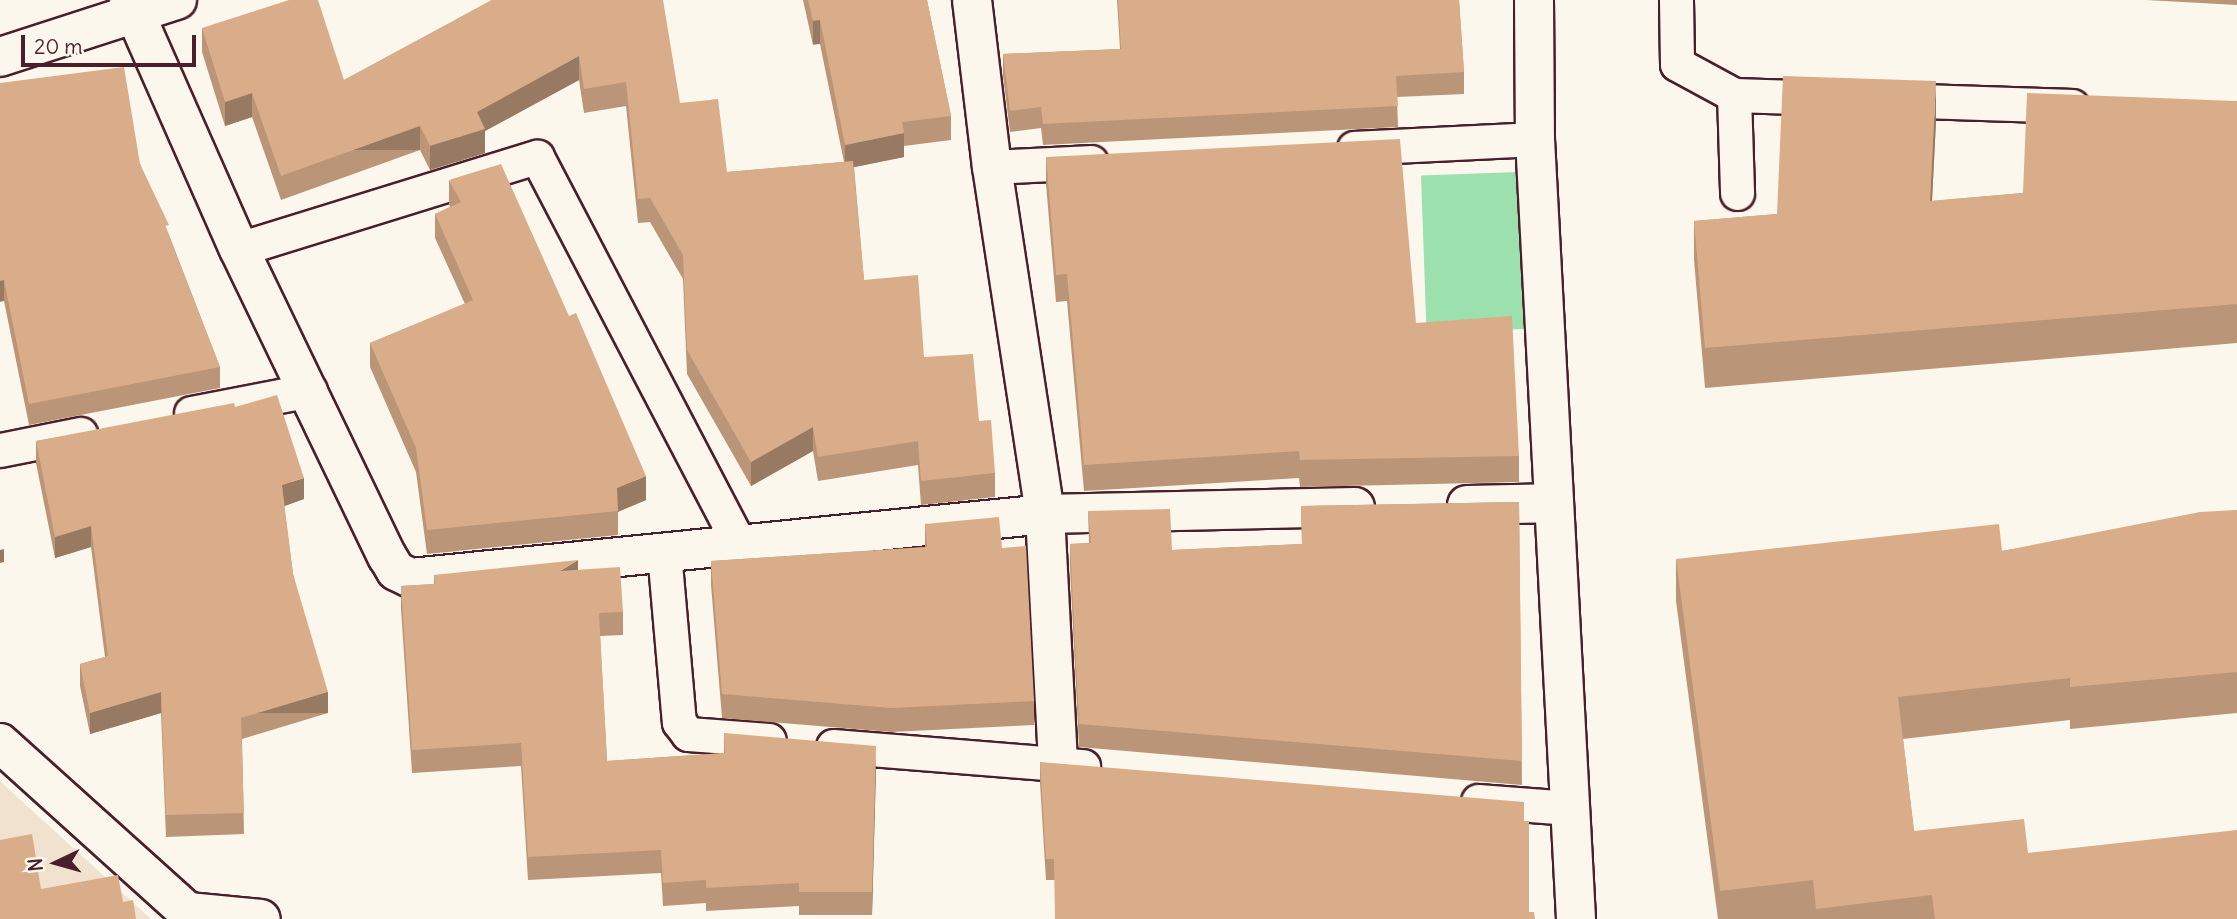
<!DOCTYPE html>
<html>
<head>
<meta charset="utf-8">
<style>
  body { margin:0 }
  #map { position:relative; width:2237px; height:919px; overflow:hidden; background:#fbf7ec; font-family:Delius,sans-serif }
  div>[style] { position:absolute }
  .built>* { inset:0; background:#f1e1cf }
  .green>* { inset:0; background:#9be0ad; transform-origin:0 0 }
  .roads { filter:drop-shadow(2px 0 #4a1f2b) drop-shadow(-2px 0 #4a1f2b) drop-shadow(0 2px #4a1f2b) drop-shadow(0 -2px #4a1f2b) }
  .lane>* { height:33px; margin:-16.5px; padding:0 16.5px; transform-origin:16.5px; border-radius:16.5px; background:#fbf7ec }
  .street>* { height:38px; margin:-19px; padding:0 19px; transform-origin:19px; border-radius:19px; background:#fbf7ec }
  .secondary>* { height:38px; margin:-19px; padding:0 19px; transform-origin:19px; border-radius:19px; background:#fbf7ec }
  .wall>* { inset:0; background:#bb9577 }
  .shaded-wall>* { inset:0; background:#987961; transform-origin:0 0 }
  .building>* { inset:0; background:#d9ad8a }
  span { translate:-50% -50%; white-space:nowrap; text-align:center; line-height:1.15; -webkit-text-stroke:5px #fbf7ec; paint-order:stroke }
  .north { position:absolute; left:21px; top:828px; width:70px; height:70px; -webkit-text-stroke:5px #fbf7ec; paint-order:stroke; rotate:265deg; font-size:19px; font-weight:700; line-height:28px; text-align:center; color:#4a1f2b }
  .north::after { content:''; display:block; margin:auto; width:24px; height:32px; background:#4a1f2b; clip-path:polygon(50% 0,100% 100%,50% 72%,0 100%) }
  .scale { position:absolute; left:21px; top:35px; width:175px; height:32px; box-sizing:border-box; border:4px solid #4a1f2b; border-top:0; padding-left:9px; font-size:21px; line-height:24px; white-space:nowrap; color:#4a1f2b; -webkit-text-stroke:5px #fbf7ec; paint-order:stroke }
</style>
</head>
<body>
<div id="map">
  <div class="built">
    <div style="clip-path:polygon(0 781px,151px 919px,0 919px)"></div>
  </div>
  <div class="green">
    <div style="left:1518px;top:172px;width:157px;height:97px;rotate:88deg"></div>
  </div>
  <div class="roads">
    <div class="lane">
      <div style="left:1676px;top:0;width:64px;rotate:89.1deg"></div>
      <div style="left:1677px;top:64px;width:65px;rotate:28.5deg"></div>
      <div style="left:1734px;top:95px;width:93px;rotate:1.8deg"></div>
      <div style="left:1734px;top:95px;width:98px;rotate:88.2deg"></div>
      <div style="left:1892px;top:100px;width:180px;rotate:1.9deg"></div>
      <div style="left:1354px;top:148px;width:181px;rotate:-2.8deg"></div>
      <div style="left:992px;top:167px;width:99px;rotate:-2.9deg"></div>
      <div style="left:239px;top:249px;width:312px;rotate:-17.2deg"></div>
      <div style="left:537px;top:157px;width:440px;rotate:62.4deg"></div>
      <div style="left:191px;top:413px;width:121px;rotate:-10.9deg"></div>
      <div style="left:0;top:450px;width:82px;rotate:-11.3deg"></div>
      <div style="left:664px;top:552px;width:171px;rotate:85deg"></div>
      <div style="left:679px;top:722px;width:15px;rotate:53deg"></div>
      <div style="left:688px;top:734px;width:81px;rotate:4.2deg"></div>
      <div style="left:833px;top:746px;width:251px;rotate:4.6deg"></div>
      <div style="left:1478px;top:801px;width:92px;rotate:4.4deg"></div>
    </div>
    <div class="street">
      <div style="left:129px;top:0;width:272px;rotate:66.2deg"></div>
      <div style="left:239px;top:249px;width:341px;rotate:64.3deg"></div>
      <div style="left:387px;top:556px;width:17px;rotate:59deg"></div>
      <div style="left:396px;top:571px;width:17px;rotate:25deg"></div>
      <div style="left:411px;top:578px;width:637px;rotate:-5.76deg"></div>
      <div style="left:1045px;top:514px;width:310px;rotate:-1.3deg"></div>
      <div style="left:972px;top:0;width:168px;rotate:83.2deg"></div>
      <div style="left:992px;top:167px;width:351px;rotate:81.3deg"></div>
      <div style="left:1045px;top:514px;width:250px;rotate:87deg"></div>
      <div style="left:1467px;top:505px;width:86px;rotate:-1.3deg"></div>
    </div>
    <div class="secondary">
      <div style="left:1534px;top:0;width:139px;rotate:89.6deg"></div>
      <div style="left:1535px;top:139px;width:781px;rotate:86.99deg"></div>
      <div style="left:0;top:57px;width:186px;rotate:-17.9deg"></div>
      <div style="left:0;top:743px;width:253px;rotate:42deg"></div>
      <div style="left:188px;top:912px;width:73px;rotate:5.5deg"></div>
    </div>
  </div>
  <div class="wall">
    <div style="clip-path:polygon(492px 0,680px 103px,727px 172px,844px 162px,820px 44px,813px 45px,803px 0,927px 0,951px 116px,951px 140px,904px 146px,904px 157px,854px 167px,864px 280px,924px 357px,979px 421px,995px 473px,995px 497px,921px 505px,918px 465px,818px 481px,813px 451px,751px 486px,687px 374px,683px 279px,650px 222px,638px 223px,626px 106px,584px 113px,579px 80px,485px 131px,485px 153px,430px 170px,420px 150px,281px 200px,252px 117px,225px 126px,202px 52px,202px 28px,344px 80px)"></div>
    <div style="clip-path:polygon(1117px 0,1459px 0,1464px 72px,1464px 94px,1397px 97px,1398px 127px,1043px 145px,1041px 128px,1010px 132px,1003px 75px,1003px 54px,1120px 49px)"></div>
    <div style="clip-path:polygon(2146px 0,2237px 0,2237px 5px)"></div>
    <div style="clip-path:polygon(0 83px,140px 164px,169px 235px,220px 367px,220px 388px,29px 425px,4px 301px,0 302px)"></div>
    <div style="clip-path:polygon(2237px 101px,2237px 343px,1705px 388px,1694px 260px,1694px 221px,1777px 214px,1936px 121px,1932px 201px,2023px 193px)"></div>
    <div style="clip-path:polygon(1046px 157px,1416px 323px,1519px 456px,1519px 482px,1300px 487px,1299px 478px,1084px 491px,1067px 301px,1056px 302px,1046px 184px)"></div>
    <div style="clip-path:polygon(449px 180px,646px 500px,618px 512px,618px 535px,427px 554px,416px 472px,370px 367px,370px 343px,465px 304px,435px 238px,435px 214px,450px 207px,449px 204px)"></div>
    <div style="clip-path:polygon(235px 407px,304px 499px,284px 506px,293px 574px,328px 713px,242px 739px,244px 834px,166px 837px,161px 713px,90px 734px,80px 686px,80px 664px,105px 657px,91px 547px,55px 558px,36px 463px,36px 441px)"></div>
    <div style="clip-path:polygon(1519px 502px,1522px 785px,1079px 747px,1070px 568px,1070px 544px,1089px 543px,1088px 511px,1172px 550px,1302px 544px,1301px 506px)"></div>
    <div style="clip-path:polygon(2237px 510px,2237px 713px,2070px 729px,2070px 720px,1903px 739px,1914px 831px,2028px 853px,2237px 919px,1718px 919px,1676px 601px,1676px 559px,2002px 551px)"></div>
    <div style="clip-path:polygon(925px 524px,1002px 548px,1034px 701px,1034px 725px,891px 732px,722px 718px,711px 585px,711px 561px,925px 547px)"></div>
    <div style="clip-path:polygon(578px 570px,623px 612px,623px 635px,600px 636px,607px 761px,724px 753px,724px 733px,876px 769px,872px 915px,799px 915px,799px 906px,706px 911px,706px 903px,663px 906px,661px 873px,528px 880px,521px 766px,412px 773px,401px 609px,401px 586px,434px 584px,434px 575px)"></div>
    <div style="clip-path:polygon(1040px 762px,1529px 912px,1054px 880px,1046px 880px,1040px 783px)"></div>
  </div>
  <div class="shaded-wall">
    <div style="left:820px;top:20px;width:24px;height:7px;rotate:90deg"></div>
    <div style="clip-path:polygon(579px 56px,579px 80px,485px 131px,485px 153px,430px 170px,430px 146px,477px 112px)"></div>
    <div style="clip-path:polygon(1936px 81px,1936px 121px,1930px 240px,1930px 201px)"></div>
    <div style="clip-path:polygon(252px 93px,252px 117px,225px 126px,225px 102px)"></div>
    <div style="left:420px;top:126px;width:24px;height:148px;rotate:90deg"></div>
    <div style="clip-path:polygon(904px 133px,904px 157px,845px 169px,845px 145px)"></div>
    <div style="left:4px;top:280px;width:21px;height:4px;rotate:90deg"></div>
    <div style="clip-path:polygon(813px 427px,813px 451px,751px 486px,751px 462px)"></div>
    <div style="clip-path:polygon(646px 476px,646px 500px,617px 512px,617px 488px)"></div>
    <div style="clip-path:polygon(304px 478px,304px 499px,282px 507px,282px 485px)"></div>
    <div style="clip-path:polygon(91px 526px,91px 547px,55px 558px,55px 537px)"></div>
    <div style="clip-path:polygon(4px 549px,4px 562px,0 563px,0 550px)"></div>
    <div style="clip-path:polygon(578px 560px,578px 583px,560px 571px)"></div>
    <div style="clip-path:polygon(161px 692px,161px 713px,90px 734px,90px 713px)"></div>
    <div style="left:328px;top:692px;width:21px;height:91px;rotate:90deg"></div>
    <div style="clip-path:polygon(876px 746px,876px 769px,872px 915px,872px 892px)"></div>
  </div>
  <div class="building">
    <div style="clip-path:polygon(289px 0,318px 0,344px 80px,492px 0,663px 0,680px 103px,718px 99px,727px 172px,853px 161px,864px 280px,918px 275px,924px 357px,973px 354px,979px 421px,991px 420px,995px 473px,921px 481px,918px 441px,818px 457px,813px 427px,751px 462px,687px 350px,683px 255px,650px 198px,638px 199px,626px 82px,584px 89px,579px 56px,477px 112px,485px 129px,430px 146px,420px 126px,281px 176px,252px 93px,225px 102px,202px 28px)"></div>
    <div style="clip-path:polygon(808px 0,927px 0,951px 116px,902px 122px,904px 133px,845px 145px,820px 20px,813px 21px)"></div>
    <div style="clip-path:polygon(1118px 0,1459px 0,1464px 72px,1396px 76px,1398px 106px,1043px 124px,1041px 107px,1010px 111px,1003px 54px,1121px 49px)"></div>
    <div style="clip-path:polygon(124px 67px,140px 164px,169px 225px,165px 226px,220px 367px,29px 404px,4px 280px,0 281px,0 83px)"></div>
    <div style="clip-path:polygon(1783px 76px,1936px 81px,1930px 201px,2023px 193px,2027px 93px,2237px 101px,2237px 304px,1705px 348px,1694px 221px,1777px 214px)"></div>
    <div style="clip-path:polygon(1400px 139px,1416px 323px,1512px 316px,1519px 456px,1300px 460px,1299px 451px,1084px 465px,1067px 274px,1056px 275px,1046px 157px)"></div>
    <div style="clip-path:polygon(501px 164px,569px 316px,576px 313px,646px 476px,617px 488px,618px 511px,427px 530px,416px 448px,370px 343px,473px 300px,435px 214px,461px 202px,449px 180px)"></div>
    <div style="clip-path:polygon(277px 395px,304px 478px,282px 485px,293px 574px,328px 692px,241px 718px,244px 813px,166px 815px,161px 692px,90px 713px,80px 664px,108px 656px,91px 526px,55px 537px,36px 441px,234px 403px,235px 407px)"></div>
    <div style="clip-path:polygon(1519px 502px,1522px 761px,1079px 724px,1070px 544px,1091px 543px,1088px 511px,1170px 509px,1172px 550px,1302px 544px,1301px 506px)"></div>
    <div style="clip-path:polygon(2237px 510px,2237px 672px,2070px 687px,2070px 678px,1898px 697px,1914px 831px,2024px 819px,2028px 853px,2237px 830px,2237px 919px,1935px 919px,1932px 895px,1816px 909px,1813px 880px,1720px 891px,1676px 559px,1999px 524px,2002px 551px,2200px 512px)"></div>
    <div style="clip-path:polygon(999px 517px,1002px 548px,1026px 546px,1034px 701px,891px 708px,722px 694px,711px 561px,927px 547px,925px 524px)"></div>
    <div style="clip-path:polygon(578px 560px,560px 571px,620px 567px,623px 612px,599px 613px,607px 761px,725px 753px,724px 733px,876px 746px,872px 892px,799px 892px,799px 883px,706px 888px,706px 880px,663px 883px,661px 850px,528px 857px,521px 743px,412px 750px,401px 586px,435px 584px,434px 575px)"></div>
    <div style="clip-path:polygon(1040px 762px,1524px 802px,1524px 821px,1529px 821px,1529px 912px,1534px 912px,1535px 919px,1055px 919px,1054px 859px,1046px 859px)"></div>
    <div style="clip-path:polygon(32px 834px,41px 889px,118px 875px,123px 902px,133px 900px,136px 919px,0 919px,0 840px)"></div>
  </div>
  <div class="north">N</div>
  <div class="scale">20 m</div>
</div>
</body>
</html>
